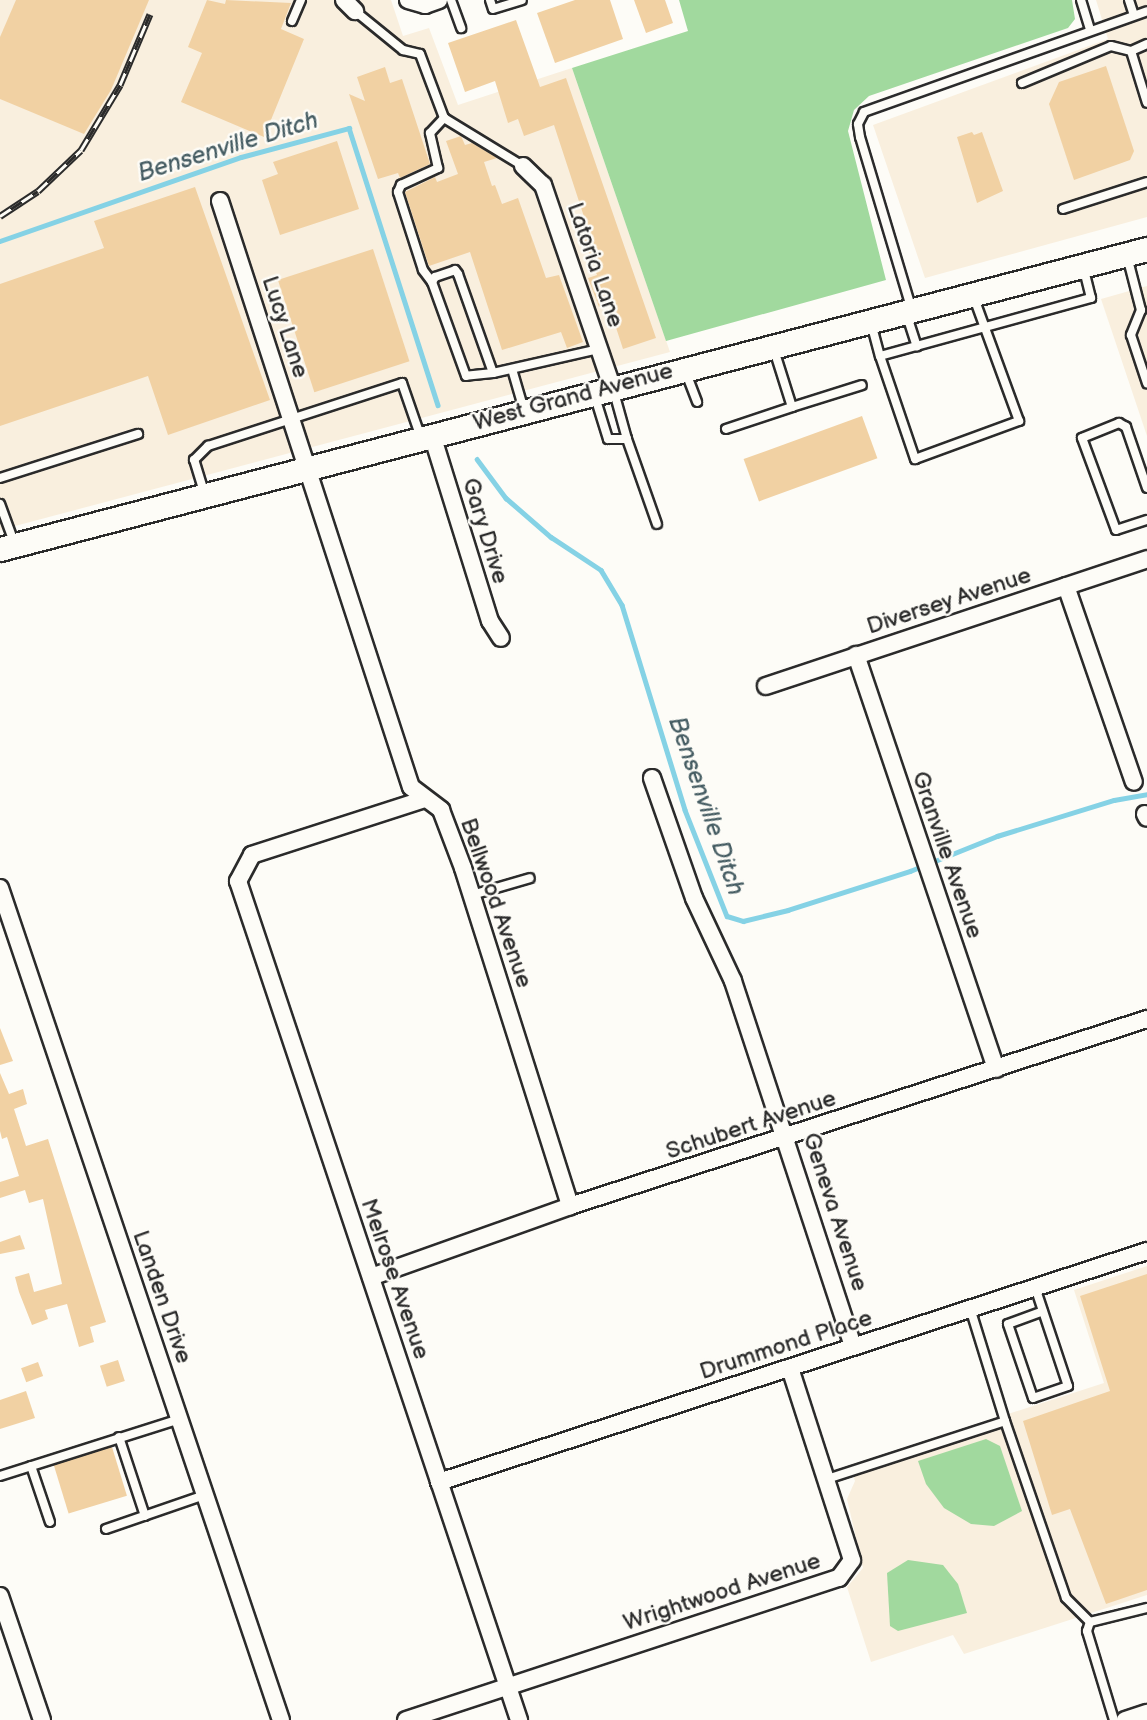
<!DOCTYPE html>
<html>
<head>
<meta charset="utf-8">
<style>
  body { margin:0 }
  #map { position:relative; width:1147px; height:1720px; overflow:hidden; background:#fdfcf7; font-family:"Balsamiq Sans",sans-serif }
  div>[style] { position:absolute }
  .built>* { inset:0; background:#f9efde }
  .green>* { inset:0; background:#a1d99e }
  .stream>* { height:4.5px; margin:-2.25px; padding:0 2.25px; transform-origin:2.25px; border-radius:2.25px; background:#85d2e5 }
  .building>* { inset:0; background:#f1d1a3; transform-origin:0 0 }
  .roads { filter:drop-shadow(2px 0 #2b2b2b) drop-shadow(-2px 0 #2b2b2b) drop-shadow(0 2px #2b2b2b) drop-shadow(0 -2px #2b2b2b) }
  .lane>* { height:8px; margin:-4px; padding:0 4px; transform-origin:4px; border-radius:4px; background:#fdfcf7 }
  .street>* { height:16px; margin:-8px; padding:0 8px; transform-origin:8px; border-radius:8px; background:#fdfcf7 }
  .secondary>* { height:23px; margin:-11.5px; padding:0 11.5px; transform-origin:11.5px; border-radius:11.5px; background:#fdfcf7 }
  .rail>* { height:7px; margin-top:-3.5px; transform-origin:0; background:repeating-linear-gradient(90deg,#fdfcf7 0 13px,#2b2b2b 0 26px); box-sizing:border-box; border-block:2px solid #2b2b2b }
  span { translate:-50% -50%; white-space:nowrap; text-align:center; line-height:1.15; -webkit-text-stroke:5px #fdfcf7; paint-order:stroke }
  .street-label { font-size:23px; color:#2b2b2b }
  .water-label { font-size:24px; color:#465d63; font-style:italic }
</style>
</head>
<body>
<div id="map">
  <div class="built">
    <div style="clip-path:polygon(0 0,391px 0,403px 36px,429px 28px,458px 105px,572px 68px,670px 352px,0 530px)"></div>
    <div style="clip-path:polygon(1096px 0,1147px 0,1147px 217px,925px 278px,873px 125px,1108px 39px)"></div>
    <div style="clip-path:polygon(1147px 286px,1147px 436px,1101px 299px)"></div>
    <div style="clip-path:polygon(1147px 1266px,1147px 1595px,964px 1654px,953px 1635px,871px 1662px,847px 1587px,863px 1568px,847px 1499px,855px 1481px,850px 1465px,1104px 1383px,1074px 1290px)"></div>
  </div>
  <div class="green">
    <div style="clip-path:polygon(679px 0,1072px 0,1075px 19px,1068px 28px,869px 96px,854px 110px,848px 131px,886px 280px,666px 341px,572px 68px,688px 31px)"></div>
    <div style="clip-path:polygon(986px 1439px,1000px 1446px,1022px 1511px,994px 1526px,971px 1524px,944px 1508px,926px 1484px,918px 1461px)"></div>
    <div style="clip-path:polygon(908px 1560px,943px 1565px,958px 1584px,967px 1613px,898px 1631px,890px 1626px,887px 1573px)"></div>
  </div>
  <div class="stream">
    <div style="left:0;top:241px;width:255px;rotate:-19.2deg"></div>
    <div style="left:241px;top:157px;width:112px;rotate:-15deg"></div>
    <div style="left:349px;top:128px;width:291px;rotate:72.2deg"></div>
    <div style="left:477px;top:459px;width:49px;rotate:53.4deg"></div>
    <div style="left:506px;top:498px;width:60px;rotate:40.9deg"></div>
    <div style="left:551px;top:537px;width:60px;rotate:33.4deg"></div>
    <div style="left:601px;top:570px;width:41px;rotate:59deg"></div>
    <div style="left:622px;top:605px;width:214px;rotate:72.9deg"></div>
    <div style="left:685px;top:810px;width:114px;rotate:68.4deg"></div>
    <div style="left:727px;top:916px;width:17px;rotate:17deg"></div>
    <div style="left:743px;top:921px;width:46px;rotate:-13.7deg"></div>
    <div style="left:788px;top:910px;width:128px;rotate:-17.7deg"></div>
    <div style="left:910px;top:871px;width:94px;rotate:-21.9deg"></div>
    <div style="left:997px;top:836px;width:122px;rotate:-17.1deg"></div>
    <div style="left:1114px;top:800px;width:34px;rotate:-10deg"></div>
  </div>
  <div class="building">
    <div style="clip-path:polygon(16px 0,149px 0,111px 90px,84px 134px,0 99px,0 37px)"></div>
    <div style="clip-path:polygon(207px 0,225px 4px,226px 0,291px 3px,281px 29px,304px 39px,264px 137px,181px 102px,202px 53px,188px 47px)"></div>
    <div style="clip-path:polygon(575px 0,610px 0,623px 39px,555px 63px,537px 13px)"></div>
    <div style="clip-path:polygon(634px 0,665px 0,673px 23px,646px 33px)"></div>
    <div style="clip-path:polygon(516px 20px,540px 87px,566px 78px,656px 338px,623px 349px,608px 303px,599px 307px,588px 278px,597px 275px,582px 234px,589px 232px,554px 125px,524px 136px,518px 119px,508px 123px,495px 81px,465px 92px,448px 43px)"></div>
    <div style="clip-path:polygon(1106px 66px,1134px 151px,1130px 160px,1074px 180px,1049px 104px,1059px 82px)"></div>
    <div style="clip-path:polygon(385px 67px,390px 83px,402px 79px,430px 164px,400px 178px,398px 173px,378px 179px,349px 94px,365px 101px,357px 77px)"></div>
    <div style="clip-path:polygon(972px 132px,974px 135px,982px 132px,1003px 191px,977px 203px,957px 137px)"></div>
    <div style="clip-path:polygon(461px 136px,465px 145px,472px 143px,497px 158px,484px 162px,492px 186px,495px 185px,502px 204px,518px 198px,546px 278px,559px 275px,583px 342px,567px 348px,561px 332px,502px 350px,470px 252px,429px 266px,405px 192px,435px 177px,437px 182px,458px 174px,446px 141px)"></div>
    <div style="clip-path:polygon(337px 141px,359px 209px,280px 235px,262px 180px,278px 174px,273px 162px)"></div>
    <div style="clip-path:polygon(195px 187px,270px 400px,168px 435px,148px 376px,0 426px,0 284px,104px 248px,94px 221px)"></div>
    <div style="left:373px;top:249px;width:118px;height:100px;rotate:72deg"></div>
    <div style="left:862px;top:416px;width:45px;height:126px;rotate:70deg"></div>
    <div style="clip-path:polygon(0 1028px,13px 1061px,0 1065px)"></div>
    <div style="clip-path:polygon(0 1073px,9px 1094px,23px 1089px,27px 1104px,14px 1109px,26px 1146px,48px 1139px,106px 1322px,90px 1327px,94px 1342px,79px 1347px,67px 1304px,45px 1310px,48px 1319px,32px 1325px,19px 1292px,15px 1277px,29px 1273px,34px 1292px,62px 1284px,43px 1199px,29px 1203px,25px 1190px,0 1198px,0 1182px,19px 1176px,7px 1137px,2px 1139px,0 1131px)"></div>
    <div style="clip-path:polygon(20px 1235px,25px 1249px,0 1254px,0 1242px)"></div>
    <div style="clip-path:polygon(1147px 1274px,1147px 1590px,1106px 1604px,1070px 1509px,1052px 1515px,1023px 1421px,1110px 1391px,1080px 1296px)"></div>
    <div style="left:118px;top:1360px;width:22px;height:19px;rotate:72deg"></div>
    <div style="left:38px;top:1362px;width:15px;height:18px;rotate:70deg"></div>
    <div style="clip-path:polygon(26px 1391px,35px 1418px,0 1429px,0 1400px)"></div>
    <div style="left:112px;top:1447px;width:51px;height:61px;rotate:73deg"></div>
  </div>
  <div class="roads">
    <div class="lane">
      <div style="left:451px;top:0;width:30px;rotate:70deg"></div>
      <div style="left:490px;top:0;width:9px;rotate:72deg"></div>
      <div style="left:493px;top:9px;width:30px;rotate:-17deg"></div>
      <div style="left:1081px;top:0;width:31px;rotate:73deg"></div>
      <div style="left:1129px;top:0;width:16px;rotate:72deg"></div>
      <div style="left:355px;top:11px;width:62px;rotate:39.1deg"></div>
      <div style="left:403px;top:50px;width:17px;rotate:13deg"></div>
      <div style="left:420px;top:54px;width:68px;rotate:69.4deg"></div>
      <div style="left:444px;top:118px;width:92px;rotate:31.3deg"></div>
      <div style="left:292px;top:21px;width:23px;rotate:-67deg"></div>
      <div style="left:1147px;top:44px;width:17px;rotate:156deg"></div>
      <div style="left:1131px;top:51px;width:54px;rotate:72.9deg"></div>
      <div style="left:1022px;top:83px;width:96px;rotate:-22.6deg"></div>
      <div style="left:1111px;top:46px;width:21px;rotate:14deg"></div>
      <div style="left:1063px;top:209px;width:88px;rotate:-17.8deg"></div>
      <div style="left:1127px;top:256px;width:56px;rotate:75.5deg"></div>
      <div style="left:1141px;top:310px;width:27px;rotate:112deg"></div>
      <div style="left:1131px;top:335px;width:51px;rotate:71.6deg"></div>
      <div style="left:432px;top:282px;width:15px;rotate:-127deg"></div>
      <div style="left:423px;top:270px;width:82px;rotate:-107.8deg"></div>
      <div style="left:398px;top:192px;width:8px;rotate:-67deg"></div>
      <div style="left:401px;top:185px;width:41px;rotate:-24.7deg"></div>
      <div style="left:438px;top:168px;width:36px;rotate:-103deg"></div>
      <div style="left:430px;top:133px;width:21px;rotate:-47deg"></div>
      <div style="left:911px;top:307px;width:177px;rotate:-106.7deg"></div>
      <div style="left:860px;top:137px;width:13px;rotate:-99deg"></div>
      <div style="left:858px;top:124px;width:13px;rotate:-63deg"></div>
      <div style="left:864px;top:112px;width:300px;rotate:-19.6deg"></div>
      <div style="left:907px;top:316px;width:32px;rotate:72deg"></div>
      <div style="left:871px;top:323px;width:34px;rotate:75deg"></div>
      <div style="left:880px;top:356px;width:219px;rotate:-15.4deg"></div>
      <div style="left:1091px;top:298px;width:32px;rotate:-104deg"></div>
      <div style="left:880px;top:356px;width:109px;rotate:71.2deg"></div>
      <div style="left:915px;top:459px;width:111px;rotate:-20.1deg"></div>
      <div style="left:1019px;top:421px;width:134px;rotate:-110.1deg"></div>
      <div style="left:512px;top:369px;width:43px;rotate:73.7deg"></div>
      <div style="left:493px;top:373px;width:27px;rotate:174deg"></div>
      <div style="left:466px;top:376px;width:100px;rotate:-109.9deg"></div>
      <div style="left:432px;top:282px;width:6px;rotate:-59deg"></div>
      <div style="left:435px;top:277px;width:21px;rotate:-19deg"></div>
      <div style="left:455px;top:270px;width:5px;rotate:53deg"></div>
      <div style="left:458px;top:274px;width:105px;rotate:70.5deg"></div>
      <div style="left:493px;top:373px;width:109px;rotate:-12.8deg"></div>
      <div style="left:686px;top:373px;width:31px;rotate:69deg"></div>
      <div style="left:595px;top:397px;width:44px;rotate:72.8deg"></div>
      <div style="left:608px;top:439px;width:19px"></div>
      <div style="left:627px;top:439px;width:49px;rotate:-105.5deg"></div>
      <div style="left:792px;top:407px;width:73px;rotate:-17.4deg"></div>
      <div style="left:726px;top:429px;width:70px;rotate:-18.4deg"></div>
      <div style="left:792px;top:407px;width:60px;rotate:-107.5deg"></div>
      <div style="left:627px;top:439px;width:90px;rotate:70.6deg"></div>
      <div style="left:0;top:478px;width:145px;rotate:-17.7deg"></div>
      <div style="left:1147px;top:488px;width:65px;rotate:-109deg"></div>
      <div style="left:1126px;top:427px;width:8px;rotate:-150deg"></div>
      <div style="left:1119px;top:423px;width:40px;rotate:158deg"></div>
      <div style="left:1082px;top:438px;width:98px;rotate:69.7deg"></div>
      <div style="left:1116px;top:530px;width:33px;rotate:-18deg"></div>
      <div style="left:204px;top:492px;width:34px;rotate:-107deg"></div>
      <div style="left:194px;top:460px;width:20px;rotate:-45deg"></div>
      <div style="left:208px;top:446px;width:204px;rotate:-18deg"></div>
      <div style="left:402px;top:383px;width:58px;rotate:70.9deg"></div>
      <div style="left:0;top:504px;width:40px;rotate:69.8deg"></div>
      <div style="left:472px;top:895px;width:60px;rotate:-16.3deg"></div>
      <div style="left:1035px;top:1287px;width:104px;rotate:71.6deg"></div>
      <div style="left:1068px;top:1386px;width:37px;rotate:161deg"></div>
      <div style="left:1033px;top:1398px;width:78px;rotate:-108.7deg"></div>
      <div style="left:1008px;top:1324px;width:37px;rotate:-20deg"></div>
      <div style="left:970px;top:1308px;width:118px;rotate:72.8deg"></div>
      <div style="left:119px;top:1437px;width:83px;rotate:71.8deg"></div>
      <div style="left:31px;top:1466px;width:59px;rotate:71.3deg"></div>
      <div style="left:0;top:1476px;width:189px;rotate:-17.6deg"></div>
      <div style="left:827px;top:1479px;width:187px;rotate:-18deg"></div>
      <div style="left:1005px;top:1421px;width:187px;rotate:71deg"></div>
      <div style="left:1066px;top:1598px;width:34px;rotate:45deg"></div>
      <div style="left:106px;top:1529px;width:105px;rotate:-19deg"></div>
      <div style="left:1114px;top:1720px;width:93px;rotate:-106.9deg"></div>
      <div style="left:1087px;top:1631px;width:9px;rotate:-72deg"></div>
      <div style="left:1090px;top:1622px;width:59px;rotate:-13.8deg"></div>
    </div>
    <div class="street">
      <div style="left:344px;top:0;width:16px;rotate:45deg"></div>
      <div style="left:408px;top:0;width:18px;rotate:16deg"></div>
      <div style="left:425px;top:5px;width:15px;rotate:-20deg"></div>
      <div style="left:523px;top:166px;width:28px;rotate:44deg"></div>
      <div style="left:543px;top:185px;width:213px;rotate:71.1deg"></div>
      <div style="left:220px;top:201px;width:616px;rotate:71.95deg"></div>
      <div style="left:411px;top:787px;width:38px;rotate:37deg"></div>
      <div style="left:441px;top:810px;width:62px;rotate:69.2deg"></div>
      <div style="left:463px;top:868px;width:355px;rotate:72.4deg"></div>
      <div style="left:432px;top:435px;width:195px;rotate:72.7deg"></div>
      <div style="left:490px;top:621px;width:20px;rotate:57deg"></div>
      <div style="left:1066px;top:586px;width:207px;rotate:70.9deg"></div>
      <div style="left:856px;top:655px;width:437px;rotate:71.3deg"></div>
      <div style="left:766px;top:686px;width:402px;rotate:-18.4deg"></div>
      <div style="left:652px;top:778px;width:127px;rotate:70.7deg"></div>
      <div style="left:694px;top:898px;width:92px;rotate:64.8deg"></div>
      <div style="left:733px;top:981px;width:384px;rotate:71.8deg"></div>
      <div style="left:425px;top:799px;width:182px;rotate:162.1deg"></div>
      <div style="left:252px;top:855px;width:30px;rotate:118deg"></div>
      <div style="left:238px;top:881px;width:885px;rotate:71.48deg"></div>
      <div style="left:1145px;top:814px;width:4px;rotate:63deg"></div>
      <div style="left:0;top:888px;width:878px;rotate:71.34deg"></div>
      <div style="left:371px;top:1277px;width:211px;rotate:-19.6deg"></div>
      <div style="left:570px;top:1206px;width:607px;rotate:-17.96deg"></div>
      <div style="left:439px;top:1482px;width:745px;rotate:-18.07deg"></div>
      <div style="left:0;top:1596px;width:131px;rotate:71.3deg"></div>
      <div style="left:406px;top:1720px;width:456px;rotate:-18.2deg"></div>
      <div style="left:839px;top:1578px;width:22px;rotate:-54deg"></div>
      <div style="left:852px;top:1560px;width:202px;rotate:-107.9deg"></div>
      <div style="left:1125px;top:1720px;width:23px;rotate:-18deg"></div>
    </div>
    <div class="secondary">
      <div style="left:0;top:549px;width:1186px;rotate:-14.66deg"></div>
    </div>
  </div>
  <div class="rail">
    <div style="left:0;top:216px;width:45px;rotate:-33.3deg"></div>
    <div style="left:38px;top:191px;width:59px;rotate:-43.6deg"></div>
    <div style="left:81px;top:150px;width:76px;rotate:-59deg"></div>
    <div style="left:120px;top:85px;width:77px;rotate:-67.1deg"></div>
  </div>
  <div class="street-label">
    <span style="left:595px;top:265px;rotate:71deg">Latoria Lane</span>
    <span style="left:285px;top:327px;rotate:72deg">Lucy Lane</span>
    <span style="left:573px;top:397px;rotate:-15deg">West Grand Avenue</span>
    <span style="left:485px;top:531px;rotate:73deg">Gary Drive</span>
    <span style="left:949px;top:601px;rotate:-18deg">Diversey Avenue</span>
    <span style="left:947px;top:855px;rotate:71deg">Granville Avenue</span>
    <span style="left:496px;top:903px;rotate:71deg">Bellwood Avenue</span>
    <span style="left:751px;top:1125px;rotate:-18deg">Schubert Avenue</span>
    <span style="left:835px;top:1212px;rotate:72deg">Geneva Avenue</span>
    <span style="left:395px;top:1279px;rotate:71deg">Melrose Avenue</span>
    <span style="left:162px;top:1297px;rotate:71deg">Landen Drive</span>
    <span style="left:786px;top:1345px;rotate:-18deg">Drummond Place</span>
    <span style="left:722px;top:1592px;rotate:-18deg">Wrightwood Avenue</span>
  </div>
  <div class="water-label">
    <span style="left:228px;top:147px;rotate:-17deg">Bensenville Ditch</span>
    <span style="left:706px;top:806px;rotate:71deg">Bensenville Ditch</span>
  </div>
</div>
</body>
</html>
